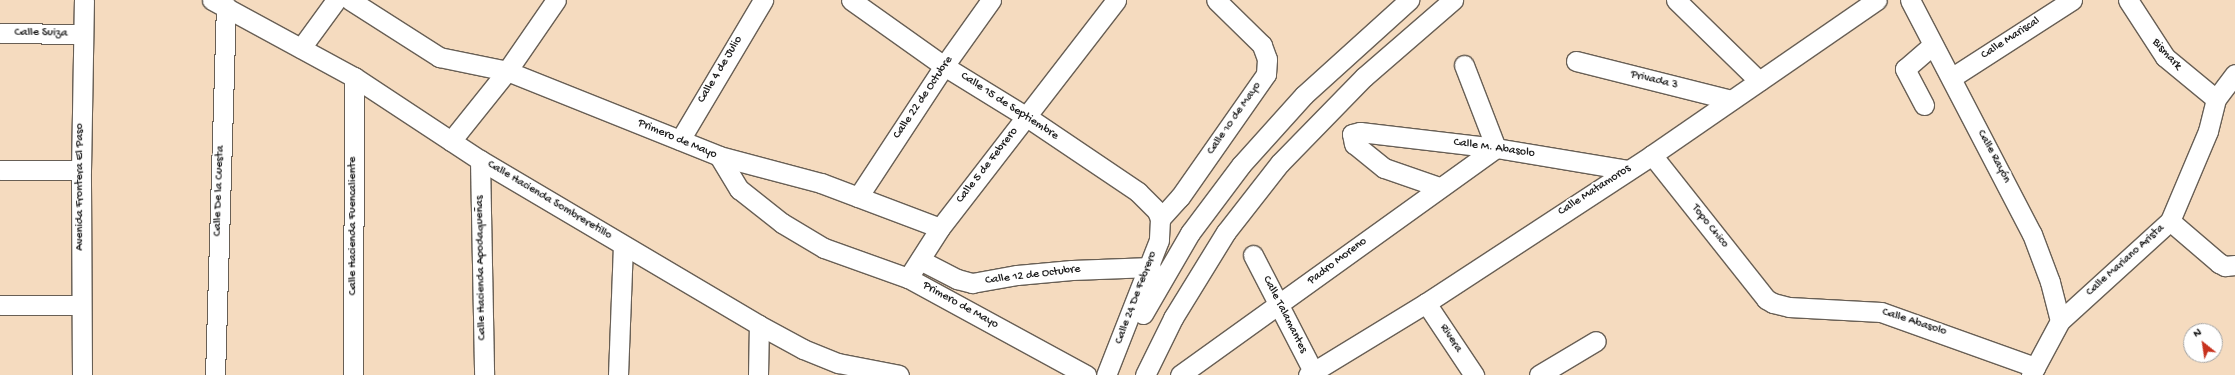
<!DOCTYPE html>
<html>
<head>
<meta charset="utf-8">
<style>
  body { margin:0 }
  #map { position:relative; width:2235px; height:375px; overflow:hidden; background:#f5dbbf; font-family:"Gochi Hand",sans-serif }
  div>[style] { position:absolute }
  .roads { filter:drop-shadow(1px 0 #685f55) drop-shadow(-1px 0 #685f55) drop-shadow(0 1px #685f55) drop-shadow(0 -1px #685f55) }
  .minor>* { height:19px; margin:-9.5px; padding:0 9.5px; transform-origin:9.5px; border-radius:9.5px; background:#fff }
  span { translate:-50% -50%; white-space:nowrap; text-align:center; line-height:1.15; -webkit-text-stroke:4px #fff; paint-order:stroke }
  .street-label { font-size:12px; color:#1c1c1c }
  .north { position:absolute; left:2183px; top:323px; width:40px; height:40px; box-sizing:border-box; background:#fff; border:1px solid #a4a4a4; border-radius:50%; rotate:330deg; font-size:11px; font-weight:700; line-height:16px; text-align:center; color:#1c1c1c }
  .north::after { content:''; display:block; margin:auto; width:14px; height:18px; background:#c8321e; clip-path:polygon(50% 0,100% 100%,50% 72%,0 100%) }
</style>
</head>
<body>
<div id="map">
  <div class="roads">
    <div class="minor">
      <div style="left:212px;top:0;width:162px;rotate:28.5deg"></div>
      <div style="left:354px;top:77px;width:151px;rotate:33.4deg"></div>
      <div style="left:480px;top:160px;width:324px;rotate:30.6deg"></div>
      <div style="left:759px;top:325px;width:50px;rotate:28.6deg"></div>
      <div style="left:803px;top:349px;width:38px;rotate:22deg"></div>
      <div style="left:838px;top:363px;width:62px;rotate:11.1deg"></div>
      <div style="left:350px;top:0;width:106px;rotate:32.6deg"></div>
      <div style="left:439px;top:57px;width:69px;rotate:11.6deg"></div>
      <div style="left:507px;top:71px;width:228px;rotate:21.8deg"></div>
      <div style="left:719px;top:156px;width:39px;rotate:59deg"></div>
      <div style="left:739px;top:189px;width:55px;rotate:38.3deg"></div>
      <div style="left:782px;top:223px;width:49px;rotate:30.8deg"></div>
      <div style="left:824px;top:248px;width:89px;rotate:19.7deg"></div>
      <div style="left:908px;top:278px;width:203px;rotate:28.6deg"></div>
      <div style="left:851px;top:0;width:114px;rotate:35.4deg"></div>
      <div style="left:944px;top:66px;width:97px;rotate:31.6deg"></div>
      <div style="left:1027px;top:117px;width:134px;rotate:34deg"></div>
      <div style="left:1138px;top:192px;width:27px;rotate:45deg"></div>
      <div style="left:1157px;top:211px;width:9px;rotate:69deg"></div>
      <div style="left:1160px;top:219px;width:21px;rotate:93deg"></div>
      <div style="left:1159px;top:240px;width:145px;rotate:111.4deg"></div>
      <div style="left:1676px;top:0;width:116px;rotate:44.3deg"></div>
      <div style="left:1910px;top:0;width:264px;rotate:62.5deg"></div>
      <div style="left:2032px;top:234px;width:51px;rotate:69.4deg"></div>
      <div style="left:2050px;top:282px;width:40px;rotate:75.6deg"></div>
      <div style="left:2128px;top:0;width:68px;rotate:57deg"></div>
      <div style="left:2165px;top:57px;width:66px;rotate:39.5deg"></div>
      <div style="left:0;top:33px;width:83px;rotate:0.7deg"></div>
      <div style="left:301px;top:48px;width:59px;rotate:-53.9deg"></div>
      <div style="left:1576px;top:61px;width:160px;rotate:14.1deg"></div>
      <div style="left:1951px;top:78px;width:144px;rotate:-32.8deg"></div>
      <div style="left:1924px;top:105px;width:41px;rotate:-117.8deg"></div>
      <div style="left:1905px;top:69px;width:37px;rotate:-41deg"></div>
      <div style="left:680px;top:140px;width:163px;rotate:-59.3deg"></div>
      <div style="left:451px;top:141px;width:90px;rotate:-51.3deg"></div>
      <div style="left:507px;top:71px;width:86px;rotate:-55.4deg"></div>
      <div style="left:1652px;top:155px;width:184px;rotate:51.6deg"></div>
      <div style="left:1766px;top:299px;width:8px;rotate:30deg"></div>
      <div style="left:1773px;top:303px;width:16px;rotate:14deg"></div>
      <div style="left:1789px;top:307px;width:92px;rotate:3.1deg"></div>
      <div style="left:1881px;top:312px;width:164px;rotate:19.7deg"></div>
      <div style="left:719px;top:156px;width:106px;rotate:14.8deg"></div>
      <div style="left:821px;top:183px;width:127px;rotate:20.7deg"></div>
      <div style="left:480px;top:160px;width:215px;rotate:88.9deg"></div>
      <div style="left:0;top:170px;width:81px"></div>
      <div style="left:1439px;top:187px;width:58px;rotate:-160.9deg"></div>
      <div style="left:1384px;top:168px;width:38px;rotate:-141deg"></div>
      <div style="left:1354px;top:144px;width:10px;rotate:-101deg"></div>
      <div style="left:1352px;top:134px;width:8px;rotate:-14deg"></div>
      <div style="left:1360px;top:132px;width:137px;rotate:6.7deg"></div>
      <div style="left:1496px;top:148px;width:133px;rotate:9.5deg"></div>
      <div style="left:858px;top:197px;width:157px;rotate:-56.7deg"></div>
      <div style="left:944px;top:66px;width:81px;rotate:-54.5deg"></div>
      <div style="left:1160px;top:219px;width:30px;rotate:-48deg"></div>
      <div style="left:1180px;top:197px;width:150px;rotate:-55deg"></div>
      <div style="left:1266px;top:74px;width:15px;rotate:-86deg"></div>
      <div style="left:1267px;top:59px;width:15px;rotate:-110deg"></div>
      <div style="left:1262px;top:45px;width:64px;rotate:-135.6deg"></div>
      <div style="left:2170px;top:221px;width:65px;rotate:40.6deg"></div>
      <div style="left:2219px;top:263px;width:7px;rotate:27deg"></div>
      <div style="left:2225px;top:266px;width:10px;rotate:-6deg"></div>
      <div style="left:1253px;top:255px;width:135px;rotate:62.7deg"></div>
      <div style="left:920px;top:260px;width:42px;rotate:27.2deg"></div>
      <div style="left:957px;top:279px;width:16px;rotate:15deg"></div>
      <div style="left:972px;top:283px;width:46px;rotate:-10.1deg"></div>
      <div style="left:1017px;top:275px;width:55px;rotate:-5.2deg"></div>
      <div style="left:1072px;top:270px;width:79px;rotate:-2.2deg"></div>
      <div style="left:908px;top:278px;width:59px;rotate:-57.4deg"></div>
      <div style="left:940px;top:228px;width:288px;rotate:-52.3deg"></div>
      <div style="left:1426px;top:303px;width:87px;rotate:56.3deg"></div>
      <div style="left:0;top:305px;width:81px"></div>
      <div style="left:1143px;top:314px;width:94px;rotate:-59.9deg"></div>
      <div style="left:1190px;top:233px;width:85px;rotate:-53.1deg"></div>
      <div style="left:1241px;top:165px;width:94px;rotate:-48deg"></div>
      <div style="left:1304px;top:95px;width:142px;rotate:-42.1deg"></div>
      <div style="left:82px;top:375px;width:205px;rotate:-90.3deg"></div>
      <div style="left:81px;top:170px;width:170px;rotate:-89deg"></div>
      <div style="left:215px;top:375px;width:369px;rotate:-88.3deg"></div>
      <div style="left:353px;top:375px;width:298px;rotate:-89.8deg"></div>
      <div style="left:618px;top:375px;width:129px;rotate:-87.8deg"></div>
      <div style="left:758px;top:375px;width:50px;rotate:-88.9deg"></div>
      <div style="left:1145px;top:375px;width:64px;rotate:-63.8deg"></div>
      <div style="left:1173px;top:318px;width:101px;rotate:-58.4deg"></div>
      <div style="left:1226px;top:232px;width:88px;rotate:-52deg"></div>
      <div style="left:1280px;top:163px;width:120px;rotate:-45.7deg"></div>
      <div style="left:1364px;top:77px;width:118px;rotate:-40.9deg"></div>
      <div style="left:1180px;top:375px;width:389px;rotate:-35.7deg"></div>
      <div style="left:1496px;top:148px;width:89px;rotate:-111.1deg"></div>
      <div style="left:1308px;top:375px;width:138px;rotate:-31.4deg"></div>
      <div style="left:1426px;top:303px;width:270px;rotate:-33.2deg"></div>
      <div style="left:1652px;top:155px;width:273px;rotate:-34.6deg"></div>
      <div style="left:1539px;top:375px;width:66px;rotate:-30.8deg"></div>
      <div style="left:2031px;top:375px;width:61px;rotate:-61.8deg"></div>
      <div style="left:2060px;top:321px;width:149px;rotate:-42.3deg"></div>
      <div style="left:2170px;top:221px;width:98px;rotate:-67.1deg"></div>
      <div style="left:2208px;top:131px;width:33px;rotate:-76deg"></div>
      <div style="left:2216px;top:99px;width:31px;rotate:-53deg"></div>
    </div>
  </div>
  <div class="street-label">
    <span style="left:41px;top:34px;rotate:1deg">Calle Suiza</span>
    <span style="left:2011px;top:39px;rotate:-33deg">Calle Mariscal</span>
    <span style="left:2166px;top:55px;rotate:48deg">Bismark</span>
    <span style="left:721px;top:70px;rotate:-59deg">Calle 4 de Julio</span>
    <span style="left:1654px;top:81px;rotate:14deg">Privada 3</span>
    <span style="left:924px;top:98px;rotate:-56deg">Calle 22 de Octubre</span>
    <span style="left:1009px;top:107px;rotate:33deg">Calle 15 de Septiembre</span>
    <span style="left:1235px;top:119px;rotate:-55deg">Calle 10 de Mayo</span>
    <span style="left:677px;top:140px;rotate:23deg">Primero de Mayo</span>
    <span style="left:1494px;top:149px;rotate:8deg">Calle M. Abasolo</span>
    <span style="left:1993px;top:157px;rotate:62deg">Calle Rayón</span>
    <span style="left:988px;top:166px;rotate:-52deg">Calle 5 de Febrero</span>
    <span style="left:81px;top:187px;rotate:-90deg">Avenida Frontera El Paso</span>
    <span style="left:220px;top:191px;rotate:-88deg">Calle De la Cuesta</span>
    <span style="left:1595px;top:191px;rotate:-33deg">Calle Matamoros</span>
    <span style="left:549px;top:201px;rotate:31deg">Calle Hacienda Sombreretillo</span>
    <span style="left:354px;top:226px;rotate:-90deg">Calle Hacienda Fuencaliente</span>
    <span style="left:1709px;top:227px;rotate:51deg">Topo Chico</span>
    <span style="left:2126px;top:261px;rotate:-42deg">Calle Mariano Arista</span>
    <span style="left:1338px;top:262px;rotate:-37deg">Padro Moreno</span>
    <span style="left:482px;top:268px;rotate:-91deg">Calle Hacienda Apodaqueñas</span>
    <span style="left:1033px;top:276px;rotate:-7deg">Calle 12 de Octubre</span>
    <span style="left:1137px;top:298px;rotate:-69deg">Calle 24 De Febrero</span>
    <span style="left:960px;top:306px;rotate:29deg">Primero de Mayo</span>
    <span style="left:1284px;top:315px;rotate:63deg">Calle Talamantes</span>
    <span style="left:1914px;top:323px;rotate:18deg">Calle Abasolo</span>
    <span style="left:1450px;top:339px;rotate:56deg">Rivera</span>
  </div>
  <div class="north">N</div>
</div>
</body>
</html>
